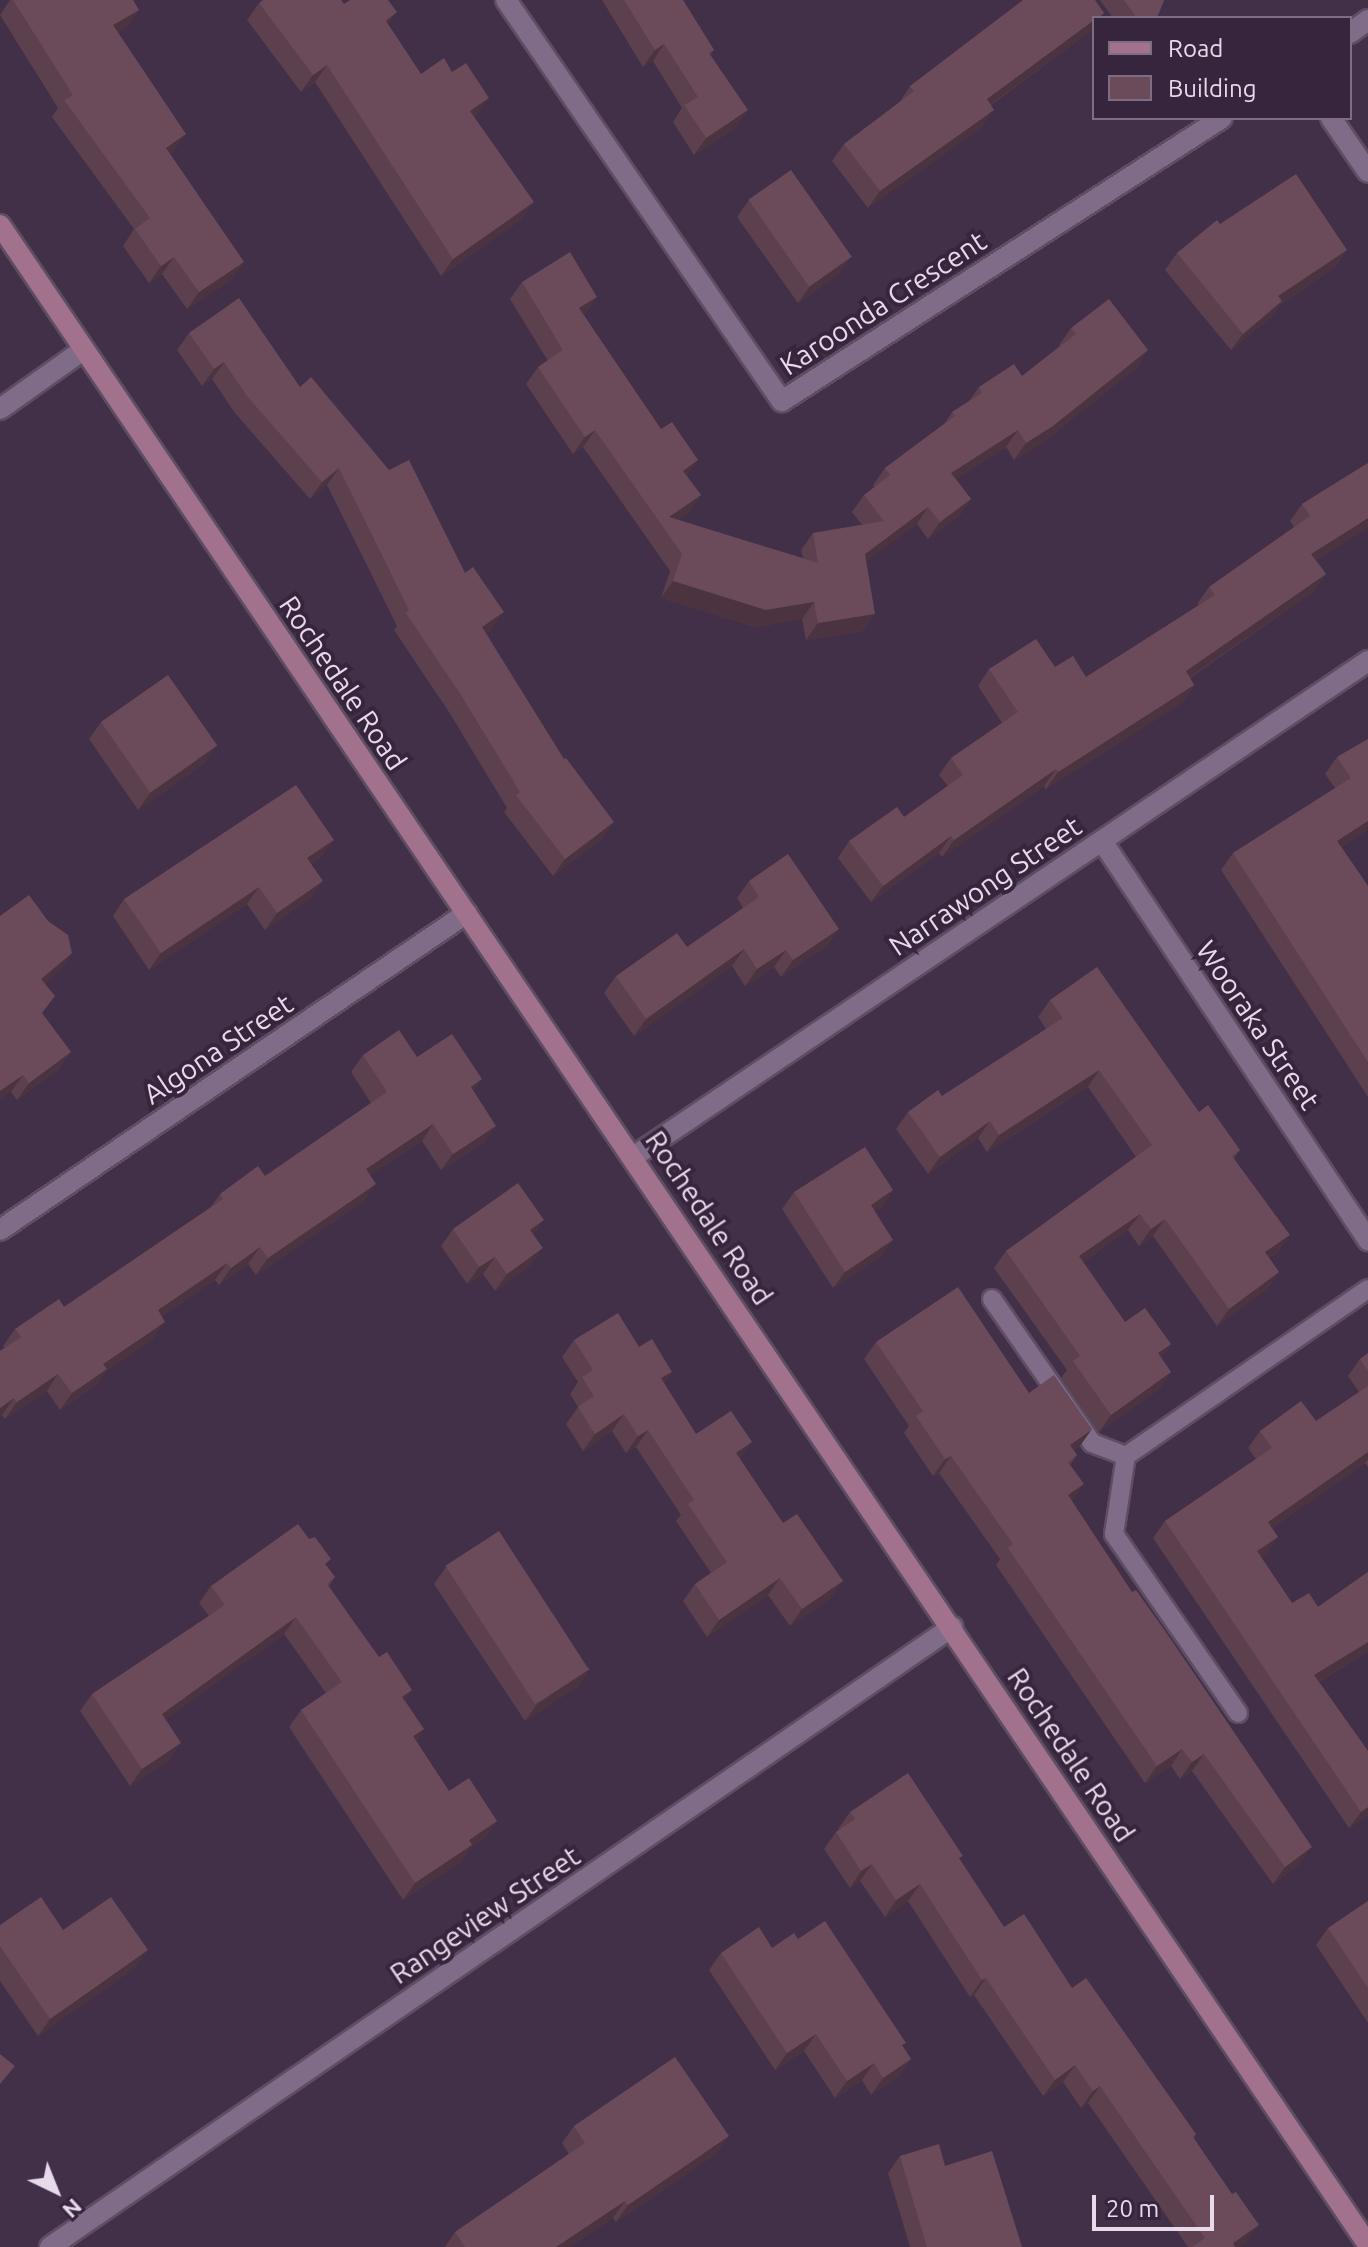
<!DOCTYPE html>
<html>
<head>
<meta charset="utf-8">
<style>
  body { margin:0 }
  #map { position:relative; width:1368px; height:2247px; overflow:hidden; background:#422f48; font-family:Ubuntu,sans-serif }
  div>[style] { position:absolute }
  .roads { filter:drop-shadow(2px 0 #5d4e63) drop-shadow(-2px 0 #5d4e63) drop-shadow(0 2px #5d4e63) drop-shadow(0 -2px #5d4e63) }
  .service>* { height:18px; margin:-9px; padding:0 9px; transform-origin:9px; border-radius:9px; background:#806b88 }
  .minor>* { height:20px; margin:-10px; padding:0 10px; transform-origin:10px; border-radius:10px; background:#806b88 }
  .secondary>* { height:20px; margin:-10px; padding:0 10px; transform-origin:10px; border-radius:10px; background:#a2728c }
  .wall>* { inset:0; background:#5c404d }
  .shaded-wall>* { inset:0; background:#4b343f }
  .building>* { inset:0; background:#6b4b5a; transform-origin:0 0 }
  span { translate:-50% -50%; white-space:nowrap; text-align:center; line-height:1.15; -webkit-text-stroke:8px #37253e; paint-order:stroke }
  .street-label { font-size:28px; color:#e7dbeb }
  .legend { position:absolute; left:1092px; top:16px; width:260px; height:104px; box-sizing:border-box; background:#37253e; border:2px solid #7d6e83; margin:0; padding:10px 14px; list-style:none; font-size:24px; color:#e7dbeb }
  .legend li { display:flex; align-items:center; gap:16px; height:40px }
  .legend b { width:40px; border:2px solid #7d6e83 }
  .north { position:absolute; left:16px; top:2151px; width:80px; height:80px; -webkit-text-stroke:6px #37253e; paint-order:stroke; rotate:137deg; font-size:22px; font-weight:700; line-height:32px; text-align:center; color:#e7dbeb }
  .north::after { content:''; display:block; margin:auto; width:28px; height:36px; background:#e7dbeb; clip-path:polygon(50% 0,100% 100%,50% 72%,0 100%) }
  .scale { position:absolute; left:1092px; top:2195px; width:122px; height:36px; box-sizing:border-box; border:4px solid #e7dbeb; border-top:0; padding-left:10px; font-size:24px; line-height:28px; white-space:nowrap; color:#e7dbeb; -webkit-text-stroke:6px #37253e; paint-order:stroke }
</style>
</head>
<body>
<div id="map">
  <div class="roads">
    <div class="service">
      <div style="left:992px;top:1299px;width:175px;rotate:55.2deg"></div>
      <div style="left:1092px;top:1443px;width:36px;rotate:21deg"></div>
      <div style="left:1238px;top:1713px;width:218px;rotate:-124.7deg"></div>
      <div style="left:1114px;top:1534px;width:79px;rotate:-81.3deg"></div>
      <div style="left:1126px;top:1456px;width:294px;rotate:-34.6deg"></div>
    </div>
    <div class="minor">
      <div style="left:506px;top:0;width:487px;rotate:55.5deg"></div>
      <div style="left:782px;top:401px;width:523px;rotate:-32.75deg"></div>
      <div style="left:1350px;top:33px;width:22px;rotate:-36deg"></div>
      <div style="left:1331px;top:118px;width:65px;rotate:55.6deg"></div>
      <div style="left:0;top:409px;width:102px;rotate:-35.4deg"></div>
      <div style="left:1102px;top:841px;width:480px;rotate:56.3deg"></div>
      <div style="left:633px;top:1157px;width:887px;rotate:-34.01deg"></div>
      <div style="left:0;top:1230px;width:564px;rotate:-34.17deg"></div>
      <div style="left:50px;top:2247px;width:1095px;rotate:-34.5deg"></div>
    </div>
    <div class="secondary">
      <div style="left:0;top:225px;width:2440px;rotate:55.89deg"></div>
    </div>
  </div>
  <div class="wall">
    <div style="clip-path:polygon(10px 0,133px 0,139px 10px,127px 27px,118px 32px,174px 151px,170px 154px,244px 262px,232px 279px,187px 309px,162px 274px,149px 283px,123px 246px,134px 229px,52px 117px,58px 108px,0 15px)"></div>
    <div style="clip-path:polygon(602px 0,683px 0,714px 50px,710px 55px,737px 127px,694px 155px,673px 122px,682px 108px,653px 61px,643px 67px)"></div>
    <div style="clip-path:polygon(1100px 0,1164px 0,1157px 18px,1113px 18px)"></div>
    <div style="clip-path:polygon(259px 3px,344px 4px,388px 25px,421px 74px,477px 115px,474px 117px,522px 219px,441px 276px,315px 82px,301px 92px,247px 20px)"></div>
    <div style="clip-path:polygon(1104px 13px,1100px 18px,1094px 18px,1094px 27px,1092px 30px,991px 105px,982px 127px,868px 208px,832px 161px,844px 144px,899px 103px,910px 86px)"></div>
    <div style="clip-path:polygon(749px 200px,839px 274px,798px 303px,737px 217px)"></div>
    <div style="clip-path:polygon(1220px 224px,1347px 250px,1335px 267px,1281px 304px,1270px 318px,1231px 350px,1165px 270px,1177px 253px)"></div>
    <div style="clip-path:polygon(522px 282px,585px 314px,584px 315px,687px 476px,701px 495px,689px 512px,678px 520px,803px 558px,801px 550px,813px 533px,862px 525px,852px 512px,864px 495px,875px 487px,873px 485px,885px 468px,945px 423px,952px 412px,968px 402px,979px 387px,1022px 376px,1060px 346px,1059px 345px,1071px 328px,1148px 350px,1137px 367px,1042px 443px,1014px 460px,1006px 447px,956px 479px,971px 499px,959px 516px,928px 539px,917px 524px,866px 561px,863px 631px,806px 640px,802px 619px,755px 627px,661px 598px,670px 571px,583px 447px,573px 454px,526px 384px,538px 367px,548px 361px,510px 299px)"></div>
    <div style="clip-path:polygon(189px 333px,300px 387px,492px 629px,486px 633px,602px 839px,553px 876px,504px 812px,507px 808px,449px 712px,394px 630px,397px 626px,327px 485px,310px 499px,235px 413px,212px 379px,202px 386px,177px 350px)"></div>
    <div style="clip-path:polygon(1368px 463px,1368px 528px,1316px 560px,1326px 574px,1314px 591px,1190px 678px,1194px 685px,1183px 702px,1046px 789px,1044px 786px,942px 857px,939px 853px,871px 902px,838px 858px,849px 841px,904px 817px,948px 786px,939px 775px,951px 758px,1002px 723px,978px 686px,989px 669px,1055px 667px,1086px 677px,1199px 605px,1197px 604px,1209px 587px,1294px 527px,1290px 521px,1302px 504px)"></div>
    <div style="clip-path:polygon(101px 722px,205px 763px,138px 810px,89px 739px)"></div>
    <div style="clip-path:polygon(1368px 739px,1342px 848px,1368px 886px,1368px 1097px,1221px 870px,1233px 853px,1335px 788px,1325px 774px,1337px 757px)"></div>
    <div style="clip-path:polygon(322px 857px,311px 864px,311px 898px,265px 930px,247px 904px,149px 970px,113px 916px,124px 899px)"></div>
    <div style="clip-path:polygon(749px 881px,839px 929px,827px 946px,781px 977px,774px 967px,745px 986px,732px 966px,634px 1036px,604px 993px,616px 976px,687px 947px,743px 908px,737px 898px)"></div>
    <div style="clip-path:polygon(0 916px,72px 953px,60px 970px,45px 983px,42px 1014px,71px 1052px,59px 1069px,17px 1100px,11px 1092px)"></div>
    <div style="clip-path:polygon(1050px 1000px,1199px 1112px,1240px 1150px,1234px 1158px,1278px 1252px,1269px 1258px,1279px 1272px,1267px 1289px,1217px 1326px,1153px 1236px,1139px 1246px,1128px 1230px,1083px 1262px,1125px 1322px,1171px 1344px,1161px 1358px,1171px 1372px,1159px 1389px,1099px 1432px,1061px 1378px,1067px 1370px,994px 1268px,1006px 1251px,1136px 1157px,1088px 1087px,987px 1152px,978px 1138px,928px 1174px,896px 1129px,908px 1112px,942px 1096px,1046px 1029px,1038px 1017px)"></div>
    <div style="clip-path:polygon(363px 1055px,417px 1057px,473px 1092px,484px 1143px,441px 1170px,422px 1141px,370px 1175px,364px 1201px,256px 1275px,248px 1264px,219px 1285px,215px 1280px,162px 1316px,153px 1339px,106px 1371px,95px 1386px,60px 1410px,47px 1391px,5px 1419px,2px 1415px,0 1417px,0 1351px,5px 1348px,3px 1346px,15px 1329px,64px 1307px,210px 1208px,220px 1194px,265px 1176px,371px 1103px,351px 1072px)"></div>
    <div style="clip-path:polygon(893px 1190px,882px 1207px,875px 1211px,881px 1257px,833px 1288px,782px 1209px,794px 1192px)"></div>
    <div style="clip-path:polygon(453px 1229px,534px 1235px,531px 1265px,495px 1291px,483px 1274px,467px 1284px,441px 1246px)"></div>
    <div style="clip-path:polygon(574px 1340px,639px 1347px,664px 1383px,696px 1434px,740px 1459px,831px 1598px,790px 1626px,768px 1595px,707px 1637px,683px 1601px,695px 1584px,711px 1573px,676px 1521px,681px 1515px,636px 1447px,626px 1453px,612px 1431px,583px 1451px,566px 1424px,578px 1407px,570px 1394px,578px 1382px,562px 1357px)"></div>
    <div style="clip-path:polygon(876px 1342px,1029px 1393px,1080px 1446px,1074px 1450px,1077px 1455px,1070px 1465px,1072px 1501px,1300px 1864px,1273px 1884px,1192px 1771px,1180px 1779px,1171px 1766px,1145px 1783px,996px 1565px,1000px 1559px,939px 1473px,933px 1476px,904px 1433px,909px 1426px,864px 1359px)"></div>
    <div style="clip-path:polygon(1368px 1353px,1368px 1467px,1365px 1463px,1272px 1528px,1278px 1537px,1266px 1554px,1261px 1557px,1292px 1603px,1318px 1607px,1368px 1572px,1368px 1651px,1319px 1682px,1368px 1751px,1368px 1815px,1349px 1828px,1153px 1538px,1165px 1521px,1256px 1459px,1248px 1448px,1260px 1431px,1316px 1421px,1359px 1392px,1348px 1376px,1360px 1359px)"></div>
    <div style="clip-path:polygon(327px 1566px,335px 1577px,329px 1586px,424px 1729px,416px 1741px,449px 1791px,497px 1821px,485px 1838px,471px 1847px,461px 1862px,403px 1900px,289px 1727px,301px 1710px,326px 1693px,284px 1634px,166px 1719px,169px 1760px,130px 1786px,80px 1711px,92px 1694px,209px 1616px,199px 1603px,211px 1586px)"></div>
    <div style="clip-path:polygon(446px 1567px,590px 1669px,578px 1686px,525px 1721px,434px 1584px)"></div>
    <div style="clip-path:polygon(850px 1812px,960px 1860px,1004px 1927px,1072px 1988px,1196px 2134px,1194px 2138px,1247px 2242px,1240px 2247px,1188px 2247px,1088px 2103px,1081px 2108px,1063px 2082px,1043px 2096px,974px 1995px,970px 1997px,908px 1901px,885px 1917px,860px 1881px,850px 1888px,824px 1849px,836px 1832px,839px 1830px,838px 1829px)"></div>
    <div style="clip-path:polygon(1368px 1901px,1368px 2023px,1316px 1945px,1328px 1928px)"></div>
    <div style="clip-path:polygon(0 1925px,63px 1930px,136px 1967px,38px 2036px,0 1981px)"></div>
    <div style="clip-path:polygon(798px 1939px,903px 2047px,911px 2059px,899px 2076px,871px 2095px,862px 2080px,835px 2098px,804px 2051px,775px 2070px,709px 1970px,721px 1953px,772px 1948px)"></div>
    <div style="clip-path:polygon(574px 2126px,717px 2153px,616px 2222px,613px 2218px,569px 2247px,445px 2247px,455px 2232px,569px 2154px,562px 2143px)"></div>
    <div style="clip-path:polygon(900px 2156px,945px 2166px,1022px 2247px,910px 2247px,888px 2173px)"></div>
  </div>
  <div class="shaded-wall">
    <div style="clip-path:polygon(139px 10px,127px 27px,101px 42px,113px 25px)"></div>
    <div style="clip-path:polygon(397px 12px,385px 29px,386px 21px)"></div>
    <div style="clip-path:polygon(1094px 20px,1094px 27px,1092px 30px,975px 116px,987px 99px)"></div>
    <div style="clip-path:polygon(664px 44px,653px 61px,643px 67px,655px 50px)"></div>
    <div style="clip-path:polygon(327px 65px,315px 82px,301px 92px,313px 75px)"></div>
    <div style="clip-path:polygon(489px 98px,477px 115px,458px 128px,470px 111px)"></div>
    <div style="clip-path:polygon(748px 110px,737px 127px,694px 155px,706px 138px)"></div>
    <div style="clip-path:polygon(994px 110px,982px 127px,868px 208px,880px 191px)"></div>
    <div style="clip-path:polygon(186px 134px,174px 151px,154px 165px,166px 148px)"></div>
    <div style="clip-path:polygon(534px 202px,522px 219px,441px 276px,453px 259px)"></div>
    <div style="clip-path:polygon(1347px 250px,1335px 267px,1281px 304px,1270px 318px,1231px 350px,1243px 334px,1278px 296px)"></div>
    <div style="clip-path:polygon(174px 257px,162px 274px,149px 283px,161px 266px)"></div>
    <div style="clip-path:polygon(851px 257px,839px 274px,798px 303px,810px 286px)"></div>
    <div style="clip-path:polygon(244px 262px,232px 279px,187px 309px,199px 292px)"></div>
    <div style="clip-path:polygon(597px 297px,585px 314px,567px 325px,579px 308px)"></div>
    <div style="clip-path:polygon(1148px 350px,1137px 367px,1042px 443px,1014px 460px,1026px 443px)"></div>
    <div style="clip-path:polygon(224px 362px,212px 379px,202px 386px,214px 369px)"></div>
    <div style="clip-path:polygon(595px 430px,583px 447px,573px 454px,585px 437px)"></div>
    <div style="clip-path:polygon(1018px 430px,1006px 447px,939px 490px,951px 473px)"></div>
    <div style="clip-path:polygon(698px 460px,686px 477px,683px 471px)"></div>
    <div style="clip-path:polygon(339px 468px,327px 485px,310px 499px,322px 482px)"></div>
    <div style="clip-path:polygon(701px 495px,689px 512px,664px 529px,669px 517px)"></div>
    <div style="clip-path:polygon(971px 499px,959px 516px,928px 539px,940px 522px)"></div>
    <div style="clip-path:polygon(928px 507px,917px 524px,853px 571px,865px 554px)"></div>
    <div style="clip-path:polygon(1368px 518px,1368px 528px,1299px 571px,1311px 554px)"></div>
    <div style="clip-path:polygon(1326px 574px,1314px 591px,1174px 688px,1186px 671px)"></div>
    <div style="clip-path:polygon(673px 581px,814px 602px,802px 619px,755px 627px,661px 598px)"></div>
    <div style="clip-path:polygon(504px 612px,492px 629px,470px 644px,482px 627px)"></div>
    <div style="clip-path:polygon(875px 614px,863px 631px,806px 640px,818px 623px)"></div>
    <div style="clip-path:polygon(1194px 685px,1183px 702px,1046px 789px,1058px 772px)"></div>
    <div style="clip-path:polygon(217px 746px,205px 763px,138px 810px,150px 793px)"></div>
    <div style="clip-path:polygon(1056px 769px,1044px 786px,942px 857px,954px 840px)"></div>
    <div style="clip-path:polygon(1368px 821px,1368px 830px,1326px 858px,1337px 841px)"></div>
    <div style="clip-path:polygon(614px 822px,602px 839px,553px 876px,565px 859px)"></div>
    <div style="clip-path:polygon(951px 836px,939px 853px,871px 902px,883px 886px)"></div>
    <div style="clip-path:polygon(334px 840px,322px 857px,295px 875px,307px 858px)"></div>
    <div style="clip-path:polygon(323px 881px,311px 898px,265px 930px,277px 913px)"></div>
    <div style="clip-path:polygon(259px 887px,247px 904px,149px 970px,161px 953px)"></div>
    <div style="clip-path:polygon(839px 929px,827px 946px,781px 977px,793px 960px)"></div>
    <div style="clip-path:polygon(744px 949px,732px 966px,634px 1036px,646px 1019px)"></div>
    <div style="clip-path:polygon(786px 950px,774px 967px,745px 986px,757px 969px)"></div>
    <div style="clip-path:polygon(72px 953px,60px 970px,29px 996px,41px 979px)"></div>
    <div style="clip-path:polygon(71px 1052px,59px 1069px,17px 1100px,29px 1083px)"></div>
    <div style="clip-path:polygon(1099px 1070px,1088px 1087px,987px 1152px,999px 1135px)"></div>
    <div style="clip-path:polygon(23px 1075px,11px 1092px,0 1100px,0 1091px)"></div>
    <div style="clip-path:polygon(482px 1079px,470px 1096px,471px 1087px)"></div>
    <div style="clip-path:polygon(990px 1121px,978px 1138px,928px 1174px,940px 1157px)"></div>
    <div style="clip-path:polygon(433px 1124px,422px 1141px,354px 1186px,366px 1169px)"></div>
    <div style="clip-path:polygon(496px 1126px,484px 1143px,441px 1170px,453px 1154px)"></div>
    <div style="clip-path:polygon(376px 1184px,364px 1201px,256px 1275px,268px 1258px)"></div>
    <div style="clip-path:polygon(893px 1190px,882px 1207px,859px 1222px,871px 1205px)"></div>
    <div style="clip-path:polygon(1140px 1214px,1128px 1230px,1067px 1273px,1079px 1256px)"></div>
    <div style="clip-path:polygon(1165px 1219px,1153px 1236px,1139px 1246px,1151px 1229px)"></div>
    <div style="clip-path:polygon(544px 1220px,532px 1237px,530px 1230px)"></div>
    <div style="clip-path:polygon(1290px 1235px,1278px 1252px,1253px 1269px,1265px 1252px)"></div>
    <div style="clip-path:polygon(893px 1240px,881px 1257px,833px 1288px,845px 1272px)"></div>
    <div style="clip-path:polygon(260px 1247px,248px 1264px,219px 1285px,231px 1268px)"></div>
    <div style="clip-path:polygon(543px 1248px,531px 1265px,495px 1291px,507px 1274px)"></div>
    <div style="clip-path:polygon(495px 1257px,483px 1274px,467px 1284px,479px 1267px)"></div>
    <div style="clip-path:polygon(227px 1263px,215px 1280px,146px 1327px,158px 1310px)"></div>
    <div style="clip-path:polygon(1279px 1272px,1267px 1289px,1217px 1326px,1229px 1309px)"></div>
    <div style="clip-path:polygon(165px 1322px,153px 1339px,106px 1371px,95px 1386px,60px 1410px,72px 1393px,103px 1364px)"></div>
    <div style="clip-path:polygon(1171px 1344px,1160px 1361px,1158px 1353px)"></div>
    <div style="clip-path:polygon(672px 1372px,660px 1389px,661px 1378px)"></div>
    <div style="clip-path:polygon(1171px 1372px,1159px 1389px,1099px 1432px,1111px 1415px)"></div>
    <div style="clip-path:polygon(58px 1374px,47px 1391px,5px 1419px,17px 1402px)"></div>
    <div style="clip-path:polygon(14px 1398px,2px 1415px,0 1417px,0 1408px)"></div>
    <div style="clip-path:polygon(624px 1414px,612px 1431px,583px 1451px,595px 1434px)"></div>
    <div style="clip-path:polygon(1092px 1429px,1080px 1446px,1058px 1462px,1070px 1445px)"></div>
    <div style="clip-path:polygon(648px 1430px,636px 1447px,626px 1453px,638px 1436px)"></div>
    <div style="clip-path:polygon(752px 1442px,740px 1459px,736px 1453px)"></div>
    <div style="clip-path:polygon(1368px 1452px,1368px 1459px,1365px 1463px,1256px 1539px,1268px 1522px)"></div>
    <div style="clip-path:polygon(951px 1456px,939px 1473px,933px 1476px,945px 1459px)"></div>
    <div style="clip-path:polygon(1084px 1484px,1072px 1501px,1068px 1495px)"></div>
    <div style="clip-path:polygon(1278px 1537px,1266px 1554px,1246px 1568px,1257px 1551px)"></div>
    <div style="clip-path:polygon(780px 1578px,768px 1595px,707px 1637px,719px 1620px)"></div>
    <div style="clip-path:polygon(843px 1581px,831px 1598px,790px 1626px,802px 1609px)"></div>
    <div style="clip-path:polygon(296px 1617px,284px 1634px,150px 1731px,162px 1714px)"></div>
    <div style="clip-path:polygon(1368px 1642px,1368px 1651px,1302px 1692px,1314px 1675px)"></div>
    <div style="clip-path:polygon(590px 1669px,578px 1686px,525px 1721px,537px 1704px)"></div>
    <div style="clip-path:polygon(412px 1690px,401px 1707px,402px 1697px)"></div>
    <div style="clip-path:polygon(424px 1729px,412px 1746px,413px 1736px)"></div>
    <div style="clip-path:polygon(181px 1743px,169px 1760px,130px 1786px,142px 1769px)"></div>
    <div style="clip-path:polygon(1182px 1749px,1171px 1766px,1145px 1783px,1157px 1766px)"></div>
    <div style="clip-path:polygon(1204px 1754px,1192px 1771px,1180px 1779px,1192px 1762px)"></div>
    <div style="clip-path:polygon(1368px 1807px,1368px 1815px,1349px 1828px,1361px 1812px)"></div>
    <div style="clip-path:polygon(497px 1821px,485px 1838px,471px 1847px,461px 1862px,403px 1900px,415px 1883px,469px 1840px)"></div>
    <div style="clip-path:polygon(1312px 1847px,1300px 1864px,1273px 1884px,1285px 1867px)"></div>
    <div style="clip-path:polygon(872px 1864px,860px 1881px,850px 1888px,861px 1871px)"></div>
    <div style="clip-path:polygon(920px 1884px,908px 1901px,885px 1917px,896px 1900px)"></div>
    <div style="clip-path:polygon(148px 1950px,136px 1967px,38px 2036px,50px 2019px)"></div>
    <div style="clip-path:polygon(986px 1978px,974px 1995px,970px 1997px,982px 1980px)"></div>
    <div style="clip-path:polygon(816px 2034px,804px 2051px,775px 2070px,787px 2053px)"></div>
    <div style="clip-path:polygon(911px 2059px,899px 2076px,871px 2095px,883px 2078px)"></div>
    <div style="clip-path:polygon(874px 2063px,862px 2080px,835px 2098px,847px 2081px)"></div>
    <div style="clip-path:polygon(1075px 2065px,1063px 2082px,1043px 2096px,1055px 2080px)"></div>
    <div style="clip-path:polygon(1100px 2086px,1088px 2103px,1081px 2108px,1093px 2091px)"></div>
    <div style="clip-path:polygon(729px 2136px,717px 2153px,616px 2222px,628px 2205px)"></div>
    <div style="clip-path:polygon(625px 2201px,613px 2218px,569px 2247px,556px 2247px)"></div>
    <div style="clip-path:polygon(1259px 2225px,1247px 2242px,1240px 2247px,1230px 2247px,1233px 2243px)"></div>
  </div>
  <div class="building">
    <div style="clip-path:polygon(13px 0,133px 0,139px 10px,113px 25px,186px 134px,166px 148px,244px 262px,199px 292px,174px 257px,161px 266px,135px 229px,150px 218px,64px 100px,73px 95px)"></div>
    <div style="clip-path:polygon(263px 0,341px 0,344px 4px,350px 0,388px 0,397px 12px,386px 21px,421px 74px,444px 58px,452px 72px,466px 63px,489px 98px,470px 111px,534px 202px,453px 259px,327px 65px,313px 75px,259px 3px)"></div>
    <div style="clip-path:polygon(624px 0,683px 0,714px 50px,709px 53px,748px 110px,706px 138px,684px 105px,698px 97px,664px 44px,655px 50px)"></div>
    <div style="clip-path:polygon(1023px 0,1095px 0,1104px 13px,1097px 18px,1094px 18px,1094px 20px,987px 99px,994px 110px,880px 191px,844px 144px,914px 91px,910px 86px)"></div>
    <div style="clip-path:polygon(1124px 0,1164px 0,1157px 18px,1137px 18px)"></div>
    <div style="left:791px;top:170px;width:106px;height:52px;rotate:55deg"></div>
    <div style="clip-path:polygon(1296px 174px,1347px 250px,1278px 296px,1282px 301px,1243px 334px,1177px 253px,1217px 220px,1220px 224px)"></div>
    <div style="clip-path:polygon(570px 252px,597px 297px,579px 308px,661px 429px,672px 422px,698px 460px,683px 471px,701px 495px,669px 517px,818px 563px,813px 533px,884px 521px,864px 495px,890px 475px,885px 468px,955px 416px,952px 412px,982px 393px,979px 387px,1014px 364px,1022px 376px,1076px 334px,1071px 328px,1109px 299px,1148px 350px,1053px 426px,1026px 443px,1018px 430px,951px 473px,971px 499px,940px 522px,928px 507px,865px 554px,875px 614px,818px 623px,814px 602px,766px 610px,673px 581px,682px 554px,595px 430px,585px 437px,538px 367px,563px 350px,522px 282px)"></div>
    <div style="clip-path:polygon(239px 298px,300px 387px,311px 377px,389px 470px,409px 460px,465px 573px,473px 567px,504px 612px,482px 627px,564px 759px,566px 758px,614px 822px,565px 859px,516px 795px,520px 792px,461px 695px,406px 613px,409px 610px,339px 468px,322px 482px,247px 396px,224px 362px,214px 369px,189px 333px)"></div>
    <div style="clip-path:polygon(1368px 463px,1368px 518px,1311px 554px,1326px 574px,1186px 671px,1194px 685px,1058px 772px,1056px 769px,954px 840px,951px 836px,883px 886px,849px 841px,897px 807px,904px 817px,963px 775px,951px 758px,1018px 712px,989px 669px,1036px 639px,1055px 667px,1073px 656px,1086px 677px,1215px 595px,1209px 587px,1310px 516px,1302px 504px)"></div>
    <div style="left:168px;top:675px;width:86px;height:82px;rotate:55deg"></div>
    <div style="clip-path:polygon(1368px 739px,1368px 821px,1337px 841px,1368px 886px,1368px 1062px,1233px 853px,1351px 778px,1337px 757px)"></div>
    <div style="clip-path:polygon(296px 785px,334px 840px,307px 858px,323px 881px,277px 913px,259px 887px,161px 953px,124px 899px)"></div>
    <div style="clip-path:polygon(788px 854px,839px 929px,793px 960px,786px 950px,757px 969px,744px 949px,646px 1019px,616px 976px,677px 933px,687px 947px,759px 897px,749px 881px)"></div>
    <div style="clip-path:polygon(29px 895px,48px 921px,68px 935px,72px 953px,41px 979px,55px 996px,42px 1013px,71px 1052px,29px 1083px,23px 1075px,0 1091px,0 916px)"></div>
    <div style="clip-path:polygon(1097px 967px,1199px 1112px,1208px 1105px,1240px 1150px,1232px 1156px,1290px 1235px,1265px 1252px,1279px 1272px,1229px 1309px,1165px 1219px,1151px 1229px,1140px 1214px,1079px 1256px,1125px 1322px,1145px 1308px,1171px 1344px,1158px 1353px,1171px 1372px,1111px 1415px,1073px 1361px,1080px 1356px,1006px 1251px,1152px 1145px,1099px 1070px,999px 1135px,990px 1121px,940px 1157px,908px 1112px,938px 1090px,942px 1096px,1063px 1018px,1050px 1000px)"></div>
    <div style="clip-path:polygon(399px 1030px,417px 1057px,452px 1034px,482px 1079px,471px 1087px,496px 1126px,453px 1154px,433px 1124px,366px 1169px,376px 1184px,268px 1258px,260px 1247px,231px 1268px,227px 1263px,158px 1310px,165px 1322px,103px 1364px,107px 1369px,72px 1393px,58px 1374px,17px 1402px,14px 1398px,0 1408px,0 1351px,21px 1337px,15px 1329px,59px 1299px,64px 1307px,223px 1199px,220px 1194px,258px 1166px,265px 1176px,387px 1092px,363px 1055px)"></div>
    <div style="clip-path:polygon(865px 1147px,893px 1190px,871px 1205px,893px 1240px,845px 1272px,794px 1192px)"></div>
    <div style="clip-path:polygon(518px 1183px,544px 1220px,530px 1230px,543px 1248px,507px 1274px,495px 1257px,479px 1267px,453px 1229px)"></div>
    <div style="clip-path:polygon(958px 1287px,1029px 1393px,1054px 1375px,1092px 1429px,1070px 1445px,1077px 1455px,1068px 1462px,1084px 1484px,1068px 1495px,1132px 1592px,1136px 1590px,1168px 1635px,1312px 1847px,1285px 1867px,1204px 1754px,1192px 1762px,1182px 1749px,1157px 1766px,1008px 1548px,1013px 1544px,951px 1456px,945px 1459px,916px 1416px,923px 1411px,876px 1342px)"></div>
    <div style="clip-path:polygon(618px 1313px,639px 1347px,652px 1339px,672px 1372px,661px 1378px,696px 1434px,731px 1411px,752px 1442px,736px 1453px,783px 1523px,797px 1514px,843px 1581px,802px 1609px,780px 1578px,719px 1620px,695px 1584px,727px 1562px,688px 1504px,694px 1500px,648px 1430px,638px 1436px,624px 1414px,595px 1434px,578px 1407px,594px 1396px,582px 1377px,593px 1370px,574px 1340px)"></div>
    <div style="clip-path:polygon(1368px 1353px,1368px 1371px,1360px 1359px)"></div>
    <div style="clip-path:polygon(1368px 1386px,1368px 1452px,1268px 1522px,1278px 1537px,1257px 1551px,1292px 1603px,1309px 1593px,1318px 1607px,1368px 1572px,1368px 1642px,1314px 1675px,1368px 1751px,1368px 1807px,1361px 1812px,1165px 1521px,1272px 1448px,1260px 1431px,1301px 1401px,1316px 1421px)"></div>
    <div style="clip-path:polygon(298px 1524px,309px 1539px,315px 1537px,331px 1559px,325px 1564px,335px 1577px,327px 1584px,379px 1657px,387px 1652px,412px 1690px,402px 1697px,424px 1729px,413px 1736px,449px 1791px,469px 1778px,497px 1821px,469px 1840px,472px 1845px,415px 1883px,301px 1710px,342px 1682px,296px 1617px,162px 1714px,181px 1743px,142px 1769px,92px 1694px,225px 1605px,211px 1586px)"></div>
    <div style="left:499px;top:1531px;width:165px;height:64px;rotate:57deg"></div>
    <div style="clip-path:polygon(908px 1773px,963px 1856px,959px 1858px,1004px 1927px,1024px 1914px,1072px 1988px,1086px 1978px,1196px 2134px,1193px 2137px,1232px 2194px,1236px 2192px,1259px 2225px,1233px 2243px,1235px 2247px,1192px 2247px,1205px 2238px,1100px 2086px,1093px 2091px,1075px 2065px,1055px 2080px,986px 1978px,982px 1980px,920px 1884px,896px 1900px,872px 1864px,861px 1871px,836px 1832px,855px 1819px,850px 1812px)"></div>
    <div style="clip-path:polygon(41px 1897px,63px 1930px,111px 1897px,148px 1950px,50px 2019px,0 1946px,0 1925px)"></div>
    <div style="clip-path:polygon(1368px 1901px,1368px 1988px,1328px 1928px)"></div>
    <div style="clip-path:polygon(825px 1921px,906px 2043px,902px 2045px,911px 2059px,883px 2078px,874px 2063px,847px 2081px,816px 2034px,787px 2053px,721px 1953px,759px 1927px,772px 1948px,794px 1933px,798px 1939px)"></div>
    <div style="clip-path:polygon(0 2054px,15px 2066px,0 2084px)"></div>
    <div style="clip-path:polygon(675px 2057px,729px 2136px,628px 2205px,625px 2201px,556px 2247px,465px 2247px,455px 2232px,585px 2143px,574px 2126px)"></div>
    <div style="clip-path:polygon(939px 2144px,945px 2166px,992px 2151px,1022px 2247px,927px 2247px,900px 2156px)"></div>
  </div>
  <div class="street-label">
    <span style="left:883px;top:303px;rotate:-33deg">Karoonda Crescent</span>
    <span style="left:343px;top:683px;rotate:56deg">Rochedale Road</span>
    <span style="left:985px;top:886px;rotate:-34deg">Narrawong Street</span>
    <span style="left:1258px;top:1025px;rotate:56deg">Wooraka Street</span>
    <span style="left:218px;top:1049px;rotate:-34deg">Algona Street</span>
    <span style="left:709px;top:1218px;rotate:56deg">Rochedale Road</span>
    <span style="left:1071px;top:1755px;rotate:56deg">Rochedale Road</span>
    <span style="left:485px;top:1915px;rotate:-34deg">Rangeview Street</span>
  </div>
  <ul class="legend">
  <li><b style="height:10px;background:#a2728c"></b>Road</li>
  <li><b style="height:22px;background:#6b4b5a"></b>Building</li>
  </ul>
  <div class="north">N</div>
  <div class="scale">20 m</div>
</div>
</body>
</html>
